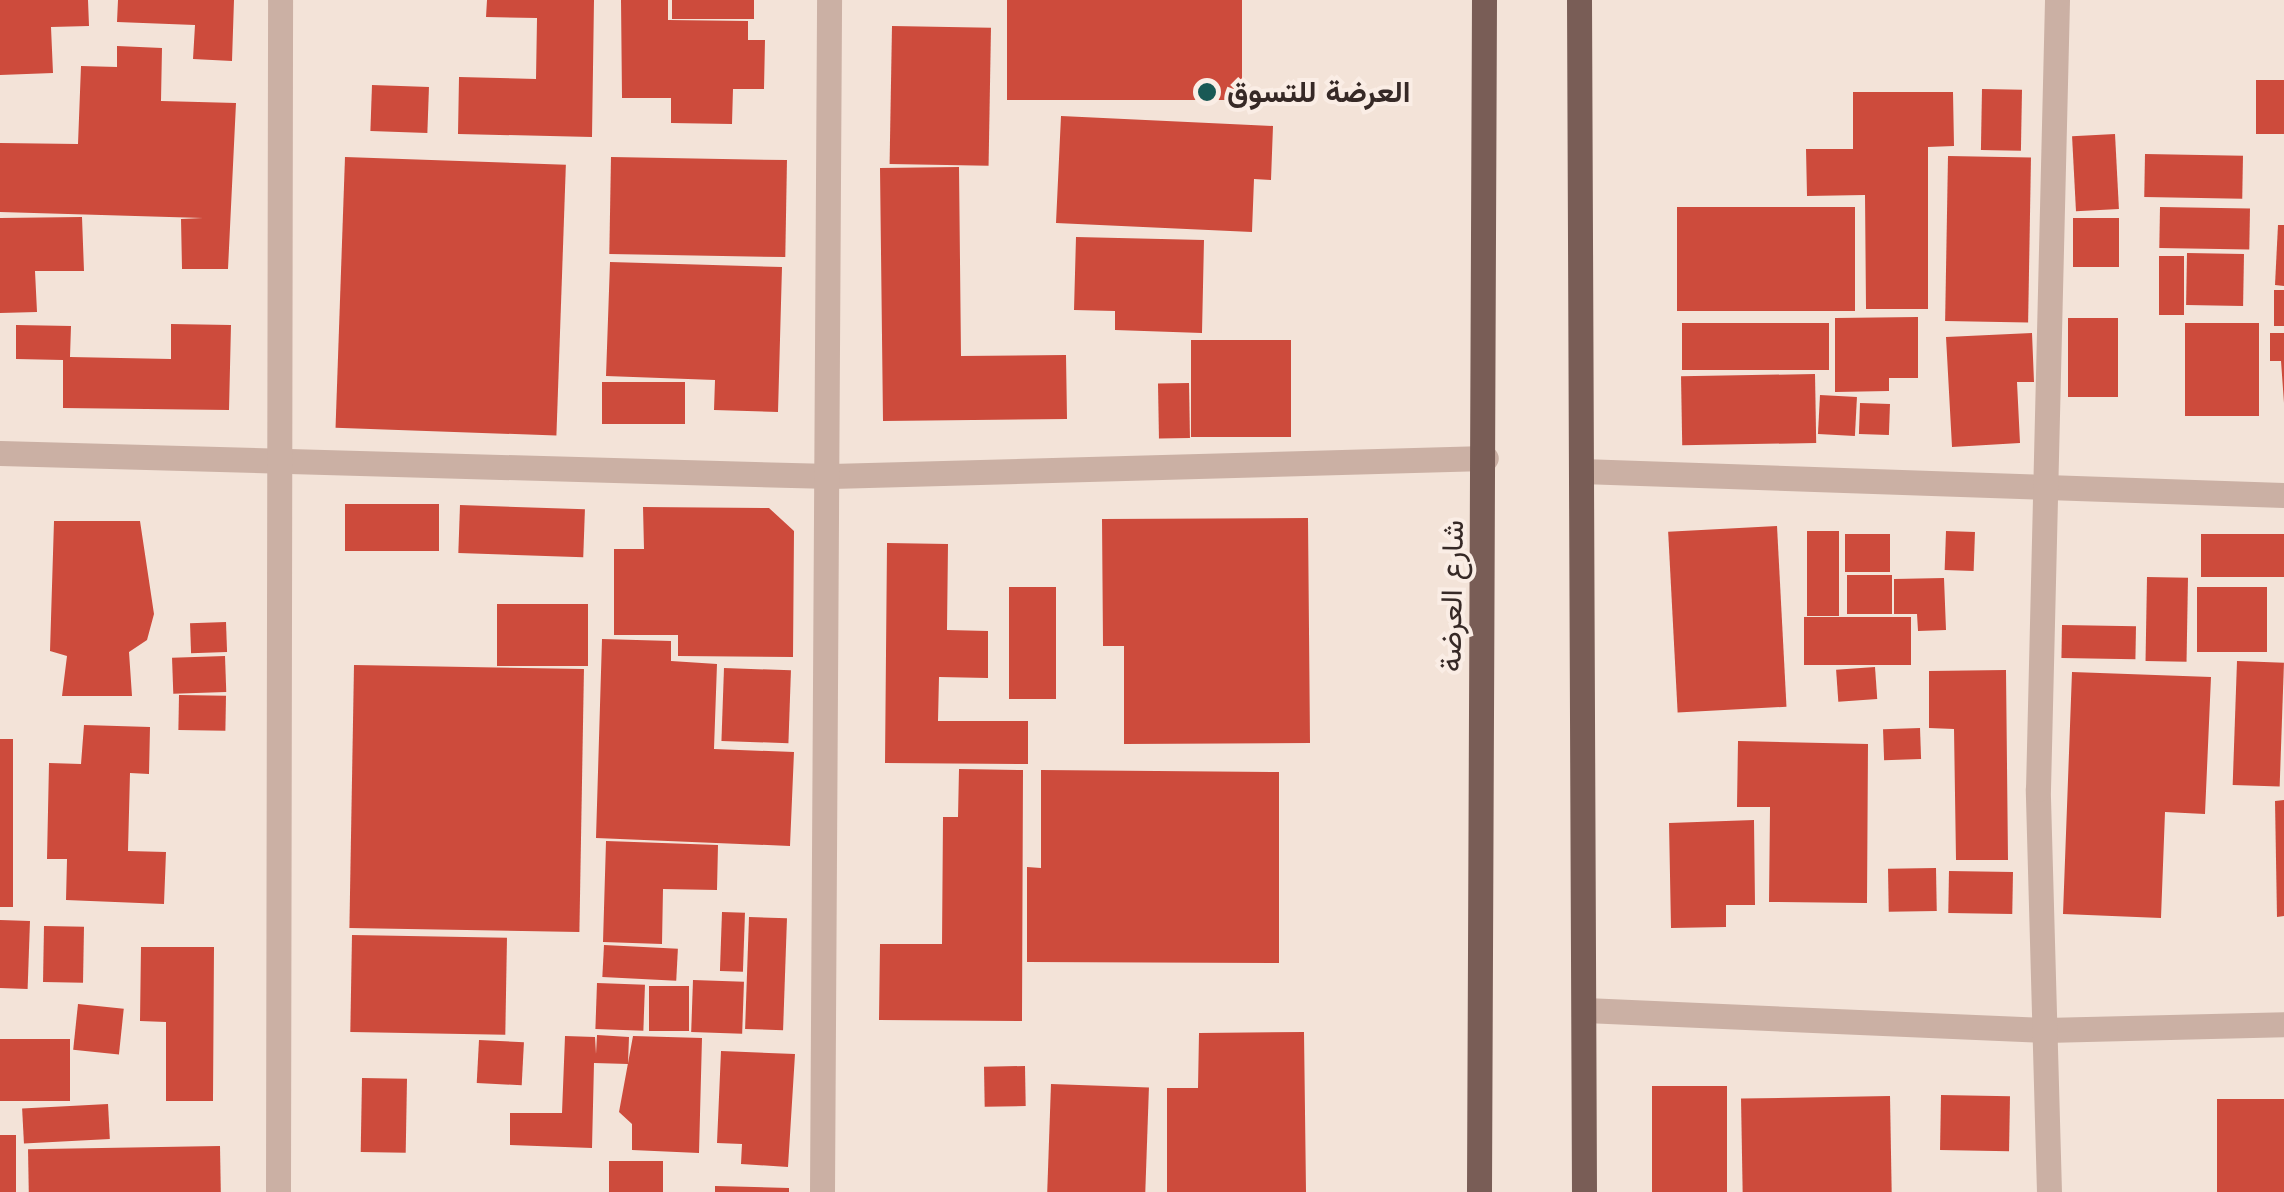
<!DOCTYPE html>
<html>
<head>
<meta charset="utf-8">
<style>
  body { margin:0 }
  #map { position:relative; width:2284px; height:1192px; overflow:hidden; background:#f3e3d8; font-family:Jost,Vazirmatn,sans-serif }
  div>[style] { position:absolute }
  .building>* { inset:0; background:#cd4b3c; transform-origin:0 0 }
  .minor>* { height:25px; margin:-12.5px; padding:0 12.5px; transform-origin:12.5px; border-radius:12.5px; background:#cbb0a4 }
  .major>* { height:25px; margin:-12.5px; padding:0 12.5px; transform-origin:12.5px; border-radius:12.5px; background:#795d56 }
  .dots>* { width:28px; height:28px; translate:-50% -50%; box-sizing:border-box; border:5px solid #faede5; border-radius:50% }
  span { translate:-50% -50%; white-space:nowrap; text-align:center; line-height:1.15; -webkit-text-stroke:8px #faede5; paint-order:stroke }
  .poi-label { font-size:30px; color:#362926; font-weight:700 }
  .left { translate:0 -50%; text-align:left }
  .street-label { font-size:30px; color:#362926 }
</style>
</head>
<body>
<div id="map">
  <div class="building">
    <div style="clip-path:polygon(0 0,88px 0,89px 26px,51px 27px,53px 73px,0 75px)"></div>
    <div style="clip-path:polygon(118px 0,234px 0,232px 61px,193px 59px,195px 25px,117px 22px)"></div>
    <div style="clip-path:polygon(487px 0,594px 0,592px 137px,458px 134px,459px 77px,536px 79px,537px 18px,486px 17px)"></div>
    <div style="clip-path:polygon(621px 0,668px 0,668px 20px,748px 21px,748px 40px,765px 40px,764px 89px,733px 89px,732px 124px,671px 123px,671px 98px,622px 98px)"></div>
    <div style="left:672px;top:0;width:82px;height:19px"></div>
    <div style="left:1007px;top:0;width:235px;height:100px"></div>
    <div style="left:892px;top:26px;width:99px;height:138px;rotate:1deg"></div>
    <div style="clip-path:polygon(117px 46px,162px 48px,161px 101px,236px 103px,228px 269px,182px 269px,181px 219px,203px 218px,0 212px,0 143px,78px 144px,81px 66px,117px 67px)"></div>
    <div style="left:2284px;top:80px;width:54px;height:28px;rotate:90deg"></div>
    <div style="left:372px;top:85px;width:57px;height:46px;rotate:2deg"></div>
    <div style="left:1982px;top:89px;width:40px;height:61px;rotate:1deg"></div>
    <div style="clip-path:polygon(1853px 92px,1953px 92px,1954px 146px,1928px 147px,1928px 309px,1866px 309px,1865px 195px,1807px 196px,1806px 149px,1853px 149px)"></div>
    <div style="clip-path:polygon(1061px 116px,1273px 126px,1271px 180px,1254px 179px,1252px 232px,1056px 223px)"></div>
    <div style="left:2115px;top:134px;width:75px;height:43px;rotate:87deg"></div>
    <div style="left:2145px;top:154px;width:98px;height:43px;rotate:1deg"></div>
    <div style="left:1948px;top:156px;width:83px;height:165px;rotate:1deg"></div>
    <div style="left:345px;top:157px;width:221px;height:271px;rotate:2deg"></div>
    <div style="left:611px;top:157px;width:176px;height:97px;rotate:1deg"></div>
    <div style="clip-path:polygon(959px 167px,961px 356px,1066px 355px,1067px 419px,883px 421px,880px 168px)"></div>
    <div style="left:1677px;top:207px;width:178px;height:104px"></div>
    <div style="left:2160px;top:207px;width:90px;height:41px;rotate:1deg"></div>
    <div style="clip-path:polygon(82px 217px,84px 271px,35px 271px,37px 312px,0 313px,0 218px)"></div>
    <div style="left:2073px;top:218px;width:46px;height:49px"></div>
    <div style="clip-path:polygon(2278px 225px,2284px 225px,2284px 286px,2275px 285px)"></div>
    <div style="clip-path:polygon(1076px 237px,1204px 240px,1202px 333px,1115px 330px,1115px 311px,1074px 310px)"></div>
    <div style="left:2187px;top:253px;width:57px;height:52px;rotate:1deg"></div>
    <div style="left:2159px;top:256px;width:25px;height:59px"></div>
    <div style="clip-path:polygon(610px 262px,782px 267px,778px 412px,714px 410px,715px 380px,606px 376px)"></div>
    <div style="left:2274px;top:290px;width:10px;height:36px"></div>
    <div style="clip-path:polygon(1918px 317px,1918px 378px,1889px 378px,1889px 391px,1835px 392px,1835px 318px)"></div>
    <div style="left:2068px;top:318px;width:50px;height:79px"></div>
    <div style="left:1682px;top:323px;width:147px;height:47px"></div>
    <div style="left:2185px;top:323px;width:74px;height:93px"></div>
    <div style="clip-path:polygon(171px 324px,231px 325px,229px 410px,63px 408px,63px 360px,16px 359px,16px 325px,71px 326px,70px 357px,171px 359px)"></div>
    <div style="clip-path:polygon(2032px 333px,2034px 382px,2017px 382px,2020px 443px,1952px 447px,1946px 337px)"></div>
    <div style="clip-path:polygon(2270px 333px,2284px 333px,2284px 403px,2281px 361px,2270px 361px)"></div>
    <div style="left:1191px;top:340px;width:100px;height:97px"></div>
    <div style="left:1815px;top:374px;width:69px;height:134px;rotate:89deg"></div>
    <div style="left:602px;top:382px;width:83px;height:42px"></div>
    <div style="left:1189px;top:383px;width:55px;height:31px;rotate:89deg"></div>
    <div style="left:1820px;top:395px;width:37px;height:39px;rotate:3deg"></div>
    <div style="left:1860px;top:403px;width:30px;height:31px;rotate:2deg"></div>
    <div style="left:439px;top:504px;width:47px;height:94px;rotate:90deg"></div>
    <div style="left:460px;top:505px;width:125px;height:48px;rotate:2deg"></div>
    <div style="clip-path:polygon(643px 507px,769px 508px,794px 531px,793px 657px,678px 656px,678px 635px,614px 635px,614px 549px,644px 549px)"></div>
    <div style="clip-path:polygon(1308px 518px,1310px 743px,1124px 744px,1124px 646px,1103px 646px,1102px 519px)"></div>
    <div style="clip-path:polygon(54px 521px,140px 521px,154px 614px,147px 640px,129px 652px,132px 696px,62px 696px,67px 656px,50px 651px)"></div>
    <div style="left:1777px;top:526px;width:181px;height:109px;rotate:87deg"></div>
    <div style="left:1807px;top:531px;width:32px;height:85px"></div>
    <div style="left:1946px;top:531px;width:29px;height:39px;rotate:2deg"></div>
    <div style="left:1845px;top:534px;width:45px;height:38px"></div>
    <div style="left:2201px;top:534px;width:83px;height:43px"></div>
    <div style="clip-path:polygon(887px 543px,948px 544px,947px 630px,988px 631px,988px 678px,939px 677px,938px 721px,1028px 721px,1028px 764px,885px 763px)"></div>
    <div style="left:1847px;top:575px;width:45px;height:39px"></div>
    <div style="left:2147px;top:577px;width:41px;height:84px;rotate:1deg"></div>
    <div style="clip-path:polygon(1944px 578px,1946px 630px,1918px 631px,1917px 614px,1894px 614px,1894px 579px)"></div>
    <div style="left:1009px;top:587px;width:47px;height:112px"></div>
    <div style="left:2197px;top:587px;width:70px;height:65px"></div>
    <div style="left:497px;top:604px;width:91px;height:62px"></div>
    <div style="left:1911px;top:617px;width:48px;height:107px;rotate:90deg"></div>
    <div style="left:226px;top:622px;width:30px;height:36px;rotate:88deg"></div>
    <div style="left:2062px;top:625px;width:74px;height:33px;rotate:1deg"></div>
    <div style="clip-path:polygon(602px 639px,671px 641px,671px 661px,717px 664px,714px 749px,794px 752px,790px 846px,596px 838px)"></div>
    <div style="left:225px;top:656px;width:36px;height:53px;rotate:88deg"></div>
    <div style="left:2237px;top:661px;width:47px;height:124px;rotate:2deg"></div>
    <div style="left:354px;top:665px;width:230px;height:263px;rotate:1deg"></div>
    <div style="left:1875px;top:667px;width:32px;height:39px;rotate:86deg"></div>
    <div style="left:724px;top:668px;width:67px;height:73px;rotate:2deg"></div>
    <div style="clip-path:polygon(2006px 670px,2008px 860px,1956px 860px,1954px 729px,1929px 728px,1929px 671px)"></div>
    <div style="clip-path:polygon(2072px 672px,2211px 677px,2205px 814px,2165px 812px,2161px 918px,2063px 914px)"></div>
    <div style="left:179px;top:695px;width:47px;height:35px;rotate:1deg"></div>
    <div style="clip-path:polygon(84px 725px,150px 727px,149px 774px,130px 773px,128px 851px,166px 852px,164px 904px,66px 900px,67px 859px,47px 859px,49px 763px,81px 764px)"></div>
    <div style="left:1920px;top:728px;width:31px;height:37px;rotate:88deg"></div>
    <div style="left:0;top:739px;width:13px;height:168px"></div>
    <div style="clip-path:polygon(1738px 741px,1868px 744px,1867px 903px,1769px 902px,1770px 807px,1737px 807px)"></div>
    <div style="clip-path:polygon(959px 769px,1023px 770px,1022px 1021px,879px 1020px,880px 944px,942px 944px,943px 817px,958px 817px)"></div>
    <div style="clip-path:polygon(1041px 770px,1279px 772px,1279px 963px,1027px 962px,1027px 867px,1041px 868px)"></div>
    <div style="clip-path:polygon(2284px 800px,2284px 916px,2277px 917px,2275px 801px)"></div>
    <div style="clip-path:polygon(1754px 820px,1755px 905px,1726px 905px,1726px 927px,1671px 928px,1669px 823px)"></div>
    <div style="clip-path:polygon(606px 841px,718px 845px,717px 890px,663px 889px,662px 944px,603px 942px)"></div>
    <div style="left:1936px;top:868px;width:43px;height:48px;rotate:89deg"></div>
    <div style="left:1949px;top:871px;width:64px;height:42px;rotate:1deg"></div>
    <div style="left:722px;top:912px;width:23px;height:59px;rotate:2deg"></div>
    <div style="left:749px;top:917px;width:38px;height:112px;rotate:2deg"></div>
    <div style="left:0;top:920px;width:30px;height:68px;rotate:2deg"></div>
    <div style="left:44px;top:926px;width:40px;height:56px;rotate:1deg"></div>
    <div style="left:352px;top:935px;width:155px;height:97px;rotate:1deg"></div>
    <div style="left:604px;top:945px;width:74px;height:32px;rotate:3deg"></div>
    <div style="clip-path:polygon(141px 947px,214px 947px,213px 1101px,166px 1101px,166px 1022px,140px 1021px)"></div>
    <div style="left:693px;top:980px;width:51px;height:52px;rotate:2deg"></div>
    <div style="left:597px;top:983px;width:48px;height:46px;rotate:2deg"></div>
    <div style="left:649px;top:986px;width:40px;height:45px"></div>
    <div style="left:78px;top:1004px;width:46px;height:46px;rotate:6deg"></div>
    <div style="clip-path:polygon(1304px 1032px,1306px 1192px,1167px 1192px,1167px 1088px,1198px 1088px,1199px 1033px)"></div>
    <div style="clip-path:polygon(597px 1035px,629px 1037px,628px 1064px,594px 1063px,592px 1148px,510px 1145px,510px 1113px,562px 1113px,565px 1036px,595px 1037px,596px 1054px)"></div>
    <div style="clip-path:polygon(633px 1036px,702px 1038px,699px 1153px,632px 1150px,632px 1124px,619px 1112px)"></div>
    <div style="left:0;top:1039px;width:70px;height:62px"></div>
    <div style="left:479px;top:1040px;width:45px;height:43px;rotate:3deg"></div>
    <div style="clip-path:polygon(721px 1051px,795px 1054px,788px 1167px,741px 1164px,742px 1144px,717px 1143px)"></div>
    <div style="left:1025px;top:1066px;width:40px;height:41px;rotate:89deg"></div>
    <div style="left:362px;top:1078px;width:45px;height:74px;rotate:1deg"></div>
    <div style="left:1051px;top:1084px;width:98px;height:108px;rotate:2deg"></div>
    <div style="left:1652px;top:1086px;width:75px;height:106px"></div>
    <div style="left:1941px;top:1095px;width:69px;height:55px;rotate:1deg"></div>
    <div style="left:1890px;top:1096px;width:96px;height:149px;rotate:89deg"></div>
    <div style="left:2284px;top:1099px;width:93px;height:67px;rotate:90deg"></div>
    <div style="left:108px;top:1104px;width:35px;height:86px;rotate:87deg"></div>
    <div style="left:0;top:1135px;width:16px;height:57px"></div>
    <div style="left:220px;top:1146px;width:46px;height:192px;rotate:89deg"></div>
    <div style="left:609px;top:1161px;width:54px;height:31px"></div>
    <div style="clip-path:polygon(715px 1186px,789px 1188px,789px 1192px,715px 1192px)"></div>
  </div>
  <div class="minor">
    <div style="left:0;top:453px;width:831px;rotate:1.59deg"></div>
    <div style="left:831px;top:476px;width:655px;rotate:-1.57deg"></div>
    <div style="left:1581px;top:471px;width:703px;rotate:1.96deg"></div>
    <div style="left:1585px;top:1010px;width:460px;rotate:2.5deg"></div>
    <div style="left:2045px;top:1030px;width:239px;rotate:-1.4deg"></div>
    <div style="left:278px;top:1192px;width:1192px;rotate:-89.9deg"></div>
    <div style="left:822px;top:1192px;width:1192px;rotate:-89.66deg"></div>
    <div style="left:2049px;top:1192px;width:403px;rotate:-91.6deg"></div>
    <div style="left:2038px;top:789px;width:789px;rotate:-88.62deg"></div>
  </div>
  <div class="major">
    <div style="left:1579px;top:0;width:1192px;rotate:89.76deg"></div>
    <div style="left:1479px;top:1192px;width:1192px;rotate:-89.76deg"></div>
  </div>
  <div class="dots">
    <div style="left:1207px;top:92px;background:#195955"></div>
  </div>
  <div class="poi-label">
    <span class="left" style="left:1227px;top:92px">العرضة للتسوق</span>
  </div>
  <div class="street-label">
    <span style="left:1452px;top:596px;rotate:-89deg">شارع العرضة</span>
  </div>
</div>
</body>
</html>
